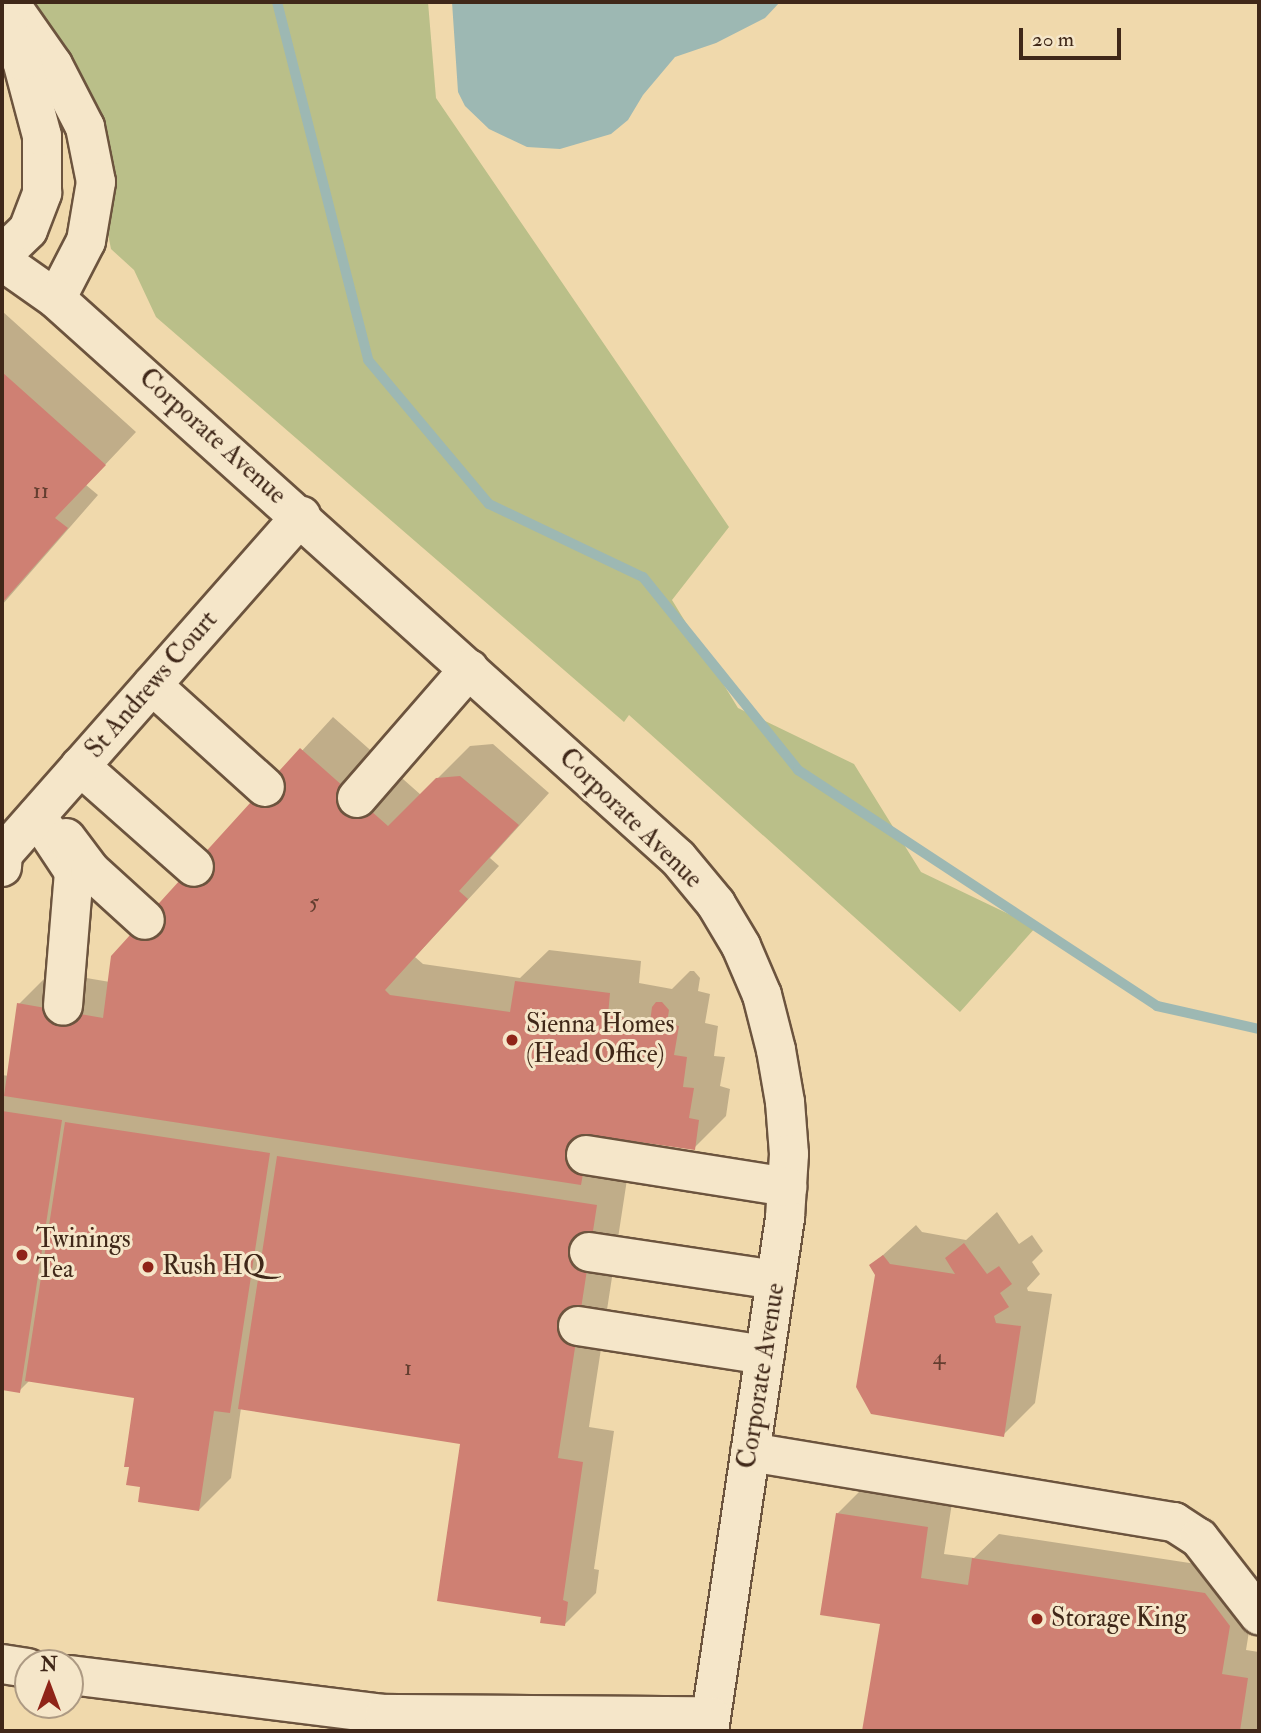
<!DOCTYPE html>
<html>
<head>
<meta charset="utf-8">
<style>
  body { margin:0 }
  #map { position:relative; width:1261px; height:1733px; overflow:hidden; background:#f0d9ac; font-family:"IM FELL Double Pica",serif }
  div>[style] { position:absolute }
  .green>* { inset:0; background:#babf89 }
  .water>* { inset:0; background:#9db8b3 }
  .shadow>* { inset:0; background:#0003 }
  .stream>* { height:10px; margin:-5px; padding:0 5px; transform-origin:5px; border-radius:5px; background:#9db8b3 }
  .building>* { inset:0; background:#cf8073 }
  .roads { filter:drop-shadow(2px 0 #6c543e) drop-shadow(-2px 0 #6c543e) drop-shadow(0 2px #6c543e) drop-shadow(0 -2px #6c543e) }
  .minor>* { height:38px; margin:-19px; padding:0 19px; transform-origin:19px; border-radius:19px; background:#f5e6c9 }
  .dots>* { width:19px; height:19px; translate:-50% -50%; box-sizing:border-box; border:4px solid #f5e6c9; border-radius:50% }
  span { translate:-50% -50%; white-space:nowrap; text-align:center; line-height:1.15; -webkit-text-stroke:6px #f5e6c9; paint-order:stroke }
  .number-label { font-size:23px; color:#643e30 }
  .number-label span { -webkit-text-stroke-width:0 }
  .street-label { font-size:26px; color:#402819 }
  .poi-label { font-size:26px; color:#402819 }
  .left { translate:0 -50%; text-align:left }
  .frame { position:absolute; inset:0; border:4px solid #402819; pointer-events:none }
  .north { position:absolute; left:14px; top:1649px; width:70px; height:70px; box-sizing:border-box; background:#f5e6c9; border:2px solid #ad9a83; border-radius:50%; rotate:0deg; font-size:19px; font-weight:700; line-height:28px; text-align:center; color:#402819 }
  .north::after { content:''; display:block; margin:auto; width:24px; height:32px; background:#8f2418; clip-path:polygon(50% 0,100% 100%,50% 72%,0 100%) }
  .scale { position:absolute; left:1019px; top:28px; width:102px; height:32px; box-sizing:border-box; border:4px solid #402819; border-top:0; padding-left:9px; font-size:21px; line-height:24px; white-space:nowrap; color:#402819; -webkit-text-stroke:5px #f5e6c9; paint-order:stroke }
</style>
</head>
<body>
<div id="map">
  <div class="green">
    <div style="clip-path:polygon(29px 2px,428px 2px,436px 98px,729px 527px,672px 600px,738px 708px,854px 764px,921px 872px,1036px 927px,960px 1012px,629px 715px,624px 722px,156px 317px,134px 270px,111px 249px,108px 234px,112px 197px,112px 168px,106px 130px,96px 105px)"></div>
  </div>
  <div class="water">
    <div style="clip-path:polygon(452px 2px,780px 2px,765px 18px,716px 43px,675px 57px,643px 95px,628px 120px,611px 134px,560px 149px,527px 147px,489px 129px,465px 106px,458px 92px)"></div>
  </div>
  <div class="shadow">
    <div style="clip-path:polygon(2px 311px,136px 432px,86px 485px,98px 495px,2px 605px)"></div>
    <div style="clip-path:polygon(333px 717px,421px 795px,470px 746px,493px 744px,549px 793px,490px 858px,499px 866px,415px 957px,423px 964px,520px 978px,549px 950px,641px 961px,639px 983px,672px 989px,690px 971px,694px 971px,700px 978px,698px 991px,710px 994px,705px 1023px,718px 1026px,714px 1056px,725px 1057px,720px 1086px,730px 1089px,726px 1116px,694px 1148px,615px 1137px,613px 1152px,628px 1173px,589px 1427px,614px 1431px,594px 1569px,599px 1570px,596px 1593px,564px 1625px,543px 1615px,462px 1442px,241px 1408px,231px 1478px,199px 1510px,142px 1486px,136px 1397px,30px 1380px,19px 1391px,2px 1388px,2px 1075px,9px 1076px,19px 1004px,51px 972px,110px 982px,113px 957px)"></div>
    <div style="clip-path:polygon(997px 1212px,1019px 1244px,1032px 1235px,1043px 1251px,1032px 1262px,1040px 1274px,1027px 1288px,1028px 1291px,1052px 1294px,1035px 1403px,1003px 1435px,871px 1266px,916px 1225px,922px 1232px,966px 1240px)"></div>
    <div style="clip-path:polygon(862px 1489px,952px 1503px,944px 1554px,974px 1558px,999px 1534px,1229px 1569px,1254px 1601px,1246px 1650px,1259px 1652px,1259px 1731px,864px 1731px,882px 1623px,837px 1514px)"></div>
  </div>
  <div class="stream">
    <div style="left:277px;top:2px;width:369px;rotate:75.7deg"></div>
    <div style="left:368px;top:360px;width:188px;rotate:50deg"></div>
    <div style="left:489px;top:504px;width:170px;rotate:25.4deg"></div>
    <div style="left:643px;top:577px;width:248px;rotate:51.2deg"></div>
    <div style="left:798px;top:770px;width:430px;rotate:33.3deg"></div>
    <div style="left:1157px;top:1006px;width:105px;rotate:12.7deg"></div>
  </div>
  <div class="building">
    <div style="clip-path:polygon(2px 372px,106px 465px,55px 518px,68px 528px,2px 603px)"></div>
    <div style="clip-path:polygon(300px 748px,388px 826px,436px 778px,460px 776px,519px 825px,459px 891px,468px 899px,385px 990px,390px 995px,510px 1012px,515px 981px,610px 993px,608px 1015px,650px 1022px,652px 1007px,656px 1002px,662px 1002px,669px 1010px,667px 1023px,679px 1026px,674px 1055px,687px 1057px,683px 1087px,694px 1088px,689px 1118px,699px 1120px,695px 1150px,590px 1135px,581px 1185px,4px 1096px,17px 1003px,103px 1018px,111px 956px)"></div>
    <div style="clip-path:polygon(2px 1111px,62px 1120px,20px 1393px,2px 1390px)"></div>
    <div style="clip-path:polygon(65px 1122px,270px 1153px,230px 1413px,214px 1411px,199px 1511px,138px 1502px,140px 1487px,126px 1485px,129px 1467px,124px 1467px,134px 1398px,25px 1381px)"></div>
    <div style="clip-path:polygon(277px 1156px,597px 1205px,558px 1458px,583px 1462px,563px 1600px,568px 1602px,565px 1626px,540px 1623px,541px 1617px,437px 1601px,460px 1444px,238px 1409px)"></div>
    <div style="clip-path:polygon(964px 1243px,987px 1274px,999px 1266px,1012px 1284px,1000px 1293px,1009px 1307px,994px 1316px,996px 1323px,1021px 1326px,1004px 1437px,871px 1414px,856px 1387px,875px 1275px,869px 1265px,883px 1255px,890px 1264px,955px 1274px,945px 1258px)"></div>
    <div style="clip-path:polygon(836px 1513px,928px 1527px,921px 1578px,968px 1585px,972px 1558px,1205px 1593px,1230px 1626px,1222px 1674px,1248px 1678px,1240px 1731px,862px 1731px,880px 1624px,820px 1615px)"></div>
  </div>
  <div class="roads">
    <div class="minor">
      <div style="left:9px;top:2px;width:77px;rotate:55.1deg"></div>
      <div style="left:53px;top:65px;width:70px;rotate:62.7deg"></div>
      <div style="left:85px;top:127px;width:56px;rotate:78.7deg"></div>
      <div style="left:96px;top:182px;width:60px;rotate:99.6deg"></div>
      <div style="left:86px;top:241px;width:65px;rotate:117.3deg"></div>
      <div style="left:2px;top:255px;width:36px;rotate:-44deg"></div>
      <div style="left:28px;top:230px;width:40px;rotate:-69deg"></div>
      <div style="left:42px;top:193px;width:57px;rotate:-90deg"></div>
      <div style="left:42px;top:136px;width:78px;rotate:-104.9deg"></div>
      <div style="left:22px;top:61px;width:39px;rotate:-116deg"></div>
      <div style="left:2px;top:261px;width:66px;rotate:35.1deg"></div>
      <div style="left:56px;top:299px;width:836px;rotate:41.95deg"></div>
      <div style="left:678px;top:858px;width:60px;rotate:50.4deg"></div>
      <div style="left:716px;top:904px;width:49px;rotate:59.2deg"></div>
      <div style="left:741px;top:946px;width:53px;rotate:66.8deg"></div>
      <div style="left:762px;top:995px;width:57px;rotate:75.7deg"></div>
      <div style="left:776px;top:1050px;width:53px;rotate:80.2deg"></div>
      <div style="left:785px;top:1102px;width:52px;rotate:85.6deg"></div>
      <div style="left:789px;top:1154px;width:64px;rotate:93.6deg"></div>
      <div style="left:785px;top:1218px;width:519px;rotate:98.43deg"></div>
      <div style="left:152px;top:685px;width:152px;rotate:42.1deg"></div>
      <div style="left:80px;top:766px;width:152px;rotate:41.5deg"></div>
      <div style="left:357px;top:798px;width:171px;rotate:-49deg"></div>
      <div style="left:37px;top:816px;width:67px;rotate:56.5deg"></div>
      <div style="left:74px;top:872px;width:134px;rotate:94.7deg"></div>
      <div style="left:66px;top:838px;width:40px;rotate:53deg"></div>
      <div style="left:90px;top:870px;width:74px;rotate:42.3deg"></div>
      <div style="left:2px;top:867px;width:13px;rotate:-86deg"></div>
      <div style="left:3px;top:854px;width:451px;rotate:-48.6deg"></div>
      <div style="left:586px;top:1155px;width:204px;rotate:9deg"></div>
      <div style="left:589px;top:1252px;width:189px;rotate:8.5deg"></div>
      <div style="left:578px;top:1326px;width:189px;rotate:8.8deg"></div>
      <div style="left:750px;top:1452px;width:430px;rotate:9.4deg"></div>
      <div style="left:1174px;top:1522px;width:30px;rotate:33deg"></div>
      <div style="left:1199px;top:1538px;width:98px;rotate:52.1deg"></div>
      <div style="left:2px;top:1664px;width:26px;rotate:9deg"></div>
      <div style="left:70px;top:1675px;width:317px;rotate:7.1deg"></div>
      <div style="left:385px;top:1714px;width:326px;rotate:0.4deg"></div>
    </div>
  </div>
  <div class="dots">
    <div style="left:512px;top:1040px;background:#8f2418"></div>
    <div style="left:22px;top:1255px;background:#8f2418"></div>
    <div style="left:148px;top:1267px;background:#8f2418"></div>
    <div style="left:1037px;top:1619px;background:#8f2418"></div>
  </div>
  <div class="number-label">
    <span style="left:41px;top:491px">11</span>
    <span style="left:314px;top:902px">5</span>
    <span style="left:939px;top:1357px">4</span>
    <span style="left:408px;top:1368px">1</span>
  </div>
  <div class="street-label">
    <span style="left:212px;top:437px;rotate:42deg">Corporate Avenue</span>
    <span style="left:152px;top:685px;rotate:-49deg">St Andrews Court</span>
    <span style="left:630px;top:819px;rotate:44deg">Corporate Avenue</span>
    <span style="left:762px;top:1376px;rotate:-81deg">Corporate Avenue</span>
  </div>
  <div class="poi-label">
    <span class="left" style="left:526px;top:1040px">Sienna Homes<br>(Head Office)</span>
    <span class="left" style="left:36px;top:1255px">Twinings<br>Tea</span>
    <span class="left" style="left:162px;top:1267px">Rush HQ</span>
    <span class="left" style="left:1051px;top:1619px">Storage King</span>
  </div>
  <div class="frame"></div>
  <div class="north">N</div>
  <div class="scale">20 m</div>
</div>
</body>
</html>
